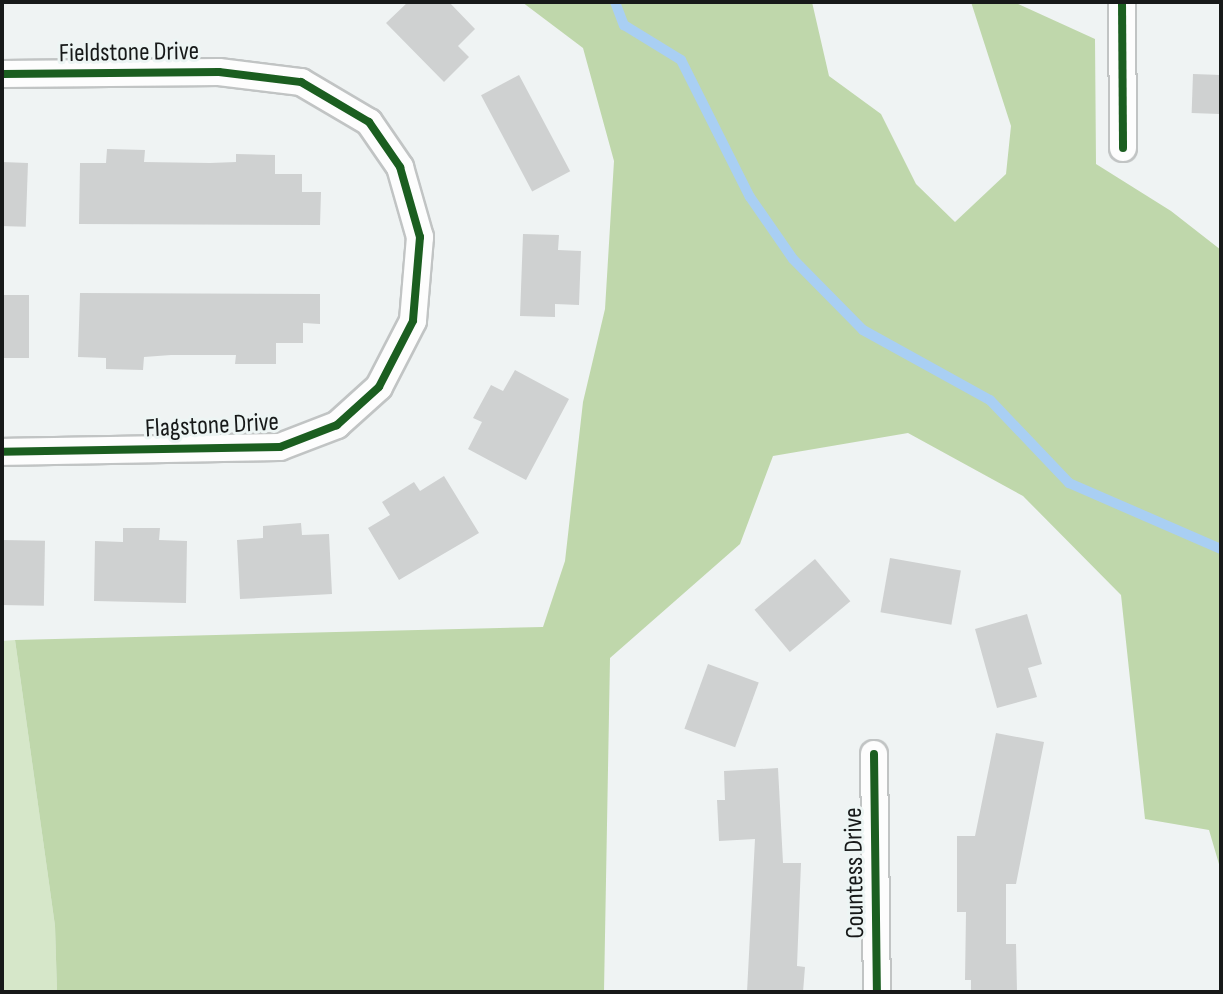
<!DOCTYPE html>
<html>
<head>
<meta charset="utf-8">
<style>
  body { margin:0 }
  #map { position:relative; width:1223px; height:994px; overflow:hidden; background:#eff3f3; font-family:"Sofia Sans Condensed",sans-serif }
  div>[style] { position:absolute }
  .green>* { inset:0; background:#d6e7c9 }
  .forest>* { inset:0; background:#bfd7ab }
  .stream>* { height:10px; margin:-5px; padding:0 5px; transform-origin:5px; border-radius:5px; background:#a9cff3 }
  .building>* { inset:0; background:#cfd1d1; transform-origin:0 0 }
  .roads { filter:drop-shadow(2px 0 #c1c4c4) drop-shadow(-2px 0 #c1c4c4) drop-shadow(0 2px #c1c4c4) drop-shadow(0 -2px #c1c4c4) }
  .minor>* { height:26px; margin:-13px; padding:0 13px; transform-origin:13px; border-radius:13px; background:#fdfdfd }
  .cycleway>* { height:8px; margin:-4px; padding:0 4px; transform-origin:4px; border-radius:4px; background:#1b5e20 }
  span { translate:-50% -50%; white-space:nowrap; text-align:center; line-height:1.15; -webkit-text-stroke:6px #edf5f4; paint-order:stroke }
  .street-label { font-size:26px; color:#171919 }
  .frame { position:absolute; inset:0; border:4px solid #171919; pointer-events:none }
</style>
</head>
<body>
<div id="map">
  <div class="green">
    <div style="clip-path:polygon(15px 640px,55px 926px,57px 992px,2px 992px,2px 641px)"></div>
  </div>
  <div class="forest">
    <div style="clip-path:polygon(522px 2px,812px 2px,829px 76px,881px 114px,916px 184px,955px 222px,1006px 174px,1011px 126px,971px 2px,1014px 2px,1095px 39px,1096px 164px,1171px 211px,1221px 250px,1221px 871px,1209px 830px,1145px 819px,1121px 595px,1023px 496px,908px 433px,773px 456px,740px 544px,610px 658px,604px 992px,57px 992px,55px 926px,15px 640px,543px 627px,565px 561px,583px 402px,605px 309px,614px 161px,583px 48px)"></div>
  </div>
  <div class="stream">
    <div style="left:615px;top:2px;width:25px;rotate:69deg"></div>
    <div style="left:624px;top:25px;width:67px;rotate:31.6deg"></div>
    <div style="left:681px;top:60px;width:153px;rotate:63.3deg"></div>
    <div style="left:750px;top:197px;width:75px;rotate:55.3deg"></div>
    <div style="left:793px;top:259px;width:100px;rotate:45.4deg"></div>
    <div style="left:863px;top:330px;width:145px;rotate:28.9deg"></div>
    <div style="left:990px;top:400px;width:115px;rotate:46.4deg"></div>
    <div style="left:1069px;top:483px;width:166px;rotate:23.5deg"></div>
  </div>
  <div class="building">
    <div style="clip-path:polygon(408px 2px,449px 2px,475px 29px,458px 46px,469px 57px,444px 82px,386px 23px)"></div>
    <div style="left:1193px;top:74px;width:28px;height:39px;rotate:2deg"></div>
    <div style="left:519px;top:75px;width:109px;height:43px;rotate:62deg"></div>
    <div style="clip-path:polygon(107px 149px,145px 150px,144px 162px,210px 163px,236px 162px,236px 154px,275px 155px,275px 174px,302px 174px,302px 192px,321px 192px,320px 225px,79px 224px,80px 163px,106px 163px)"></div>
    <div style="left:2px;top:162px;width:26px;height:64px;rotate:2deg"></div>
    <div style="clip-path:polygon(523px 234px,559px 235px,558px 250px,581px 251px,579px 305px,555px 304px,555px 317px,520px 316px)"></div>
    <div style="clip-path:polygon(80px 293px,320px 294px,320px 324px,303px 323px,303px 343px,276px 343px,276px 364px,235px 364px,236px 355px,171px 355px,144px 357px,143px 370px,106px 369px,106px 358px,78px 357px)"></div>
    <div style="left:2px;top:295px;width:27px;height:63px"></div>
    <div style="clip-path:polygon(515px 370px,569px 399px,526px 480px,468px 449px,482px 422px,473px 418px,491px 385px,503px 391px)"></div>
    <div style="clip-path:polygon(444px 476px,479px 533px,399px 580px,368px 528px,390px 515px,382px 502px,414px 482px,420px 491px)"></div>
    <div style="clip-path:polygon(301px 523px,302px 535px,329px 534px,332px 594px,240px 599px,237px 540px,263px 538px,263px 526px)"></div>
    <div style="clip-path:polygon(123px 528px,160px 528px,159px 540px,187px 541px,186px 603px,94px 601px,95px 541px,123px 542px)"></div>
    <div style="left:2px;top:540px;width:43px;height:65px;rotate:1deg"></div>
    <div style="left:890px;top:558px;width:72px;height:55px;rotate:10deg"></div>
    <div style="left:815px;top:559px;width:55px;height:79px;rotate:50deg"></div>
    <div style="clip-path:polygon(1027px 614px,1042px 664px,1028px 668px,1037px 697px,997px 708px,975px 629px)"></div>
    <div style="left:708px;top:664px;width:54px;height:69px;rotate:20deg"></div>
    <div style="clip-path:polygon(996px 733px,1044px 742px,1016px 884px,1006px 884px,1006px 944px,1016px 944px,1017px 992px,971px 992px,971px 980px,965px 980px,966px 912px,957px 912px,957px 836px,975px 836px)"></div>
    <div style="clip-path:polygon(778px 768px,783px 863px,801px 863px,797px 966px,805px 967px,803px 992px,747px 992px,755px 839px,719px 841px,717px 800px,725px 800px,724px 771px)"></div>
  </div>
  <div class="roads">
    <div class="minor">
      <div style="left:1122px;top:2px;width:146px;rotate:89.6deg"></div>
      <div style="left:2px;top:74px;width:217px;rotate:-0.5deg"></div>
      <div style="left:219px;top:72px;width:83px;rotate:7deg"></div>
      <div style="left:301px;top:82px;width:79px;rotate:30.5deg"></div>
      <div style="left:369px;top:122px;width:55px;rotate:55.4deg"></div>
      <div style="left:400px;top:167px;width:73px;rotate:74.1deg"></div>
      <div style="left:420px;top:237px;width:84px;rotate:94.8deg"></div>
      <div style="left:413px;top:321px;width:74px;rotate:117.3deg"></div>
      <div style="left:379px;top:387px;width:57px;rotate:137.9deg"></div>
      <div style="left:337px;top:425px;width:61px;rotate:158.9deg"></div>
      <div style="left:280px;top:447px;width:278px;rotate:179deg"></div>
      <div style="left:874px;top:754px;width:238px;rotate:89.3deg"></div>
    </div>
  </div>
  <div class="cycleway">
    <div style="left:1122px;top:2px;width:146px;rotate:89.6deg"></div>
    <div style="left:2px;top:74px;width:217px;rotate:-0.5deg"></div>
    <div style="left:219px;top:72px;width:83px;rotate:7deg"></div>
    <div style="left:301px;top:82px;width:79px;rotate:30.5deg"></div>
    <div style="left:369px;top:122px;width:55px;rotate:55.4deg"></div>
    <div style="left:400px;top:167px;width:73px;rotate:74.1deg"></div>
    <div style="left:420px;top:237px;width:84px;rotate:94.8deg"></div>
    <div style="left:413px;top:321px;width:74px;rotate:117.3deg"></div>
    <div style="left:379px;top:387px;width:57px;rotate:137.9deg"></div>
    <div style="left:337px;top:425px;width:61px;rotate:158.9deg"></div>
    <div style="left:280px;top:447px;width:278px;rotate:179deg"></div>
    <div style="left:874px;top:754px;width:238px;rotate:89.3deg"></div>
  </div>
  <div class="street-label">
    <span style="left:129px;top:53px;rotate:-1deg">Fieldstone Drive</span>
    <span style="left:212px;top:426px;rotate:-3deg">Flagstone Drive</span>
    <span style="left:855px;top:873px;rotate:-91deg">Countess Drive</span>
  </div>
  <div class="frame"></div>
</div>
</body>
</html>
